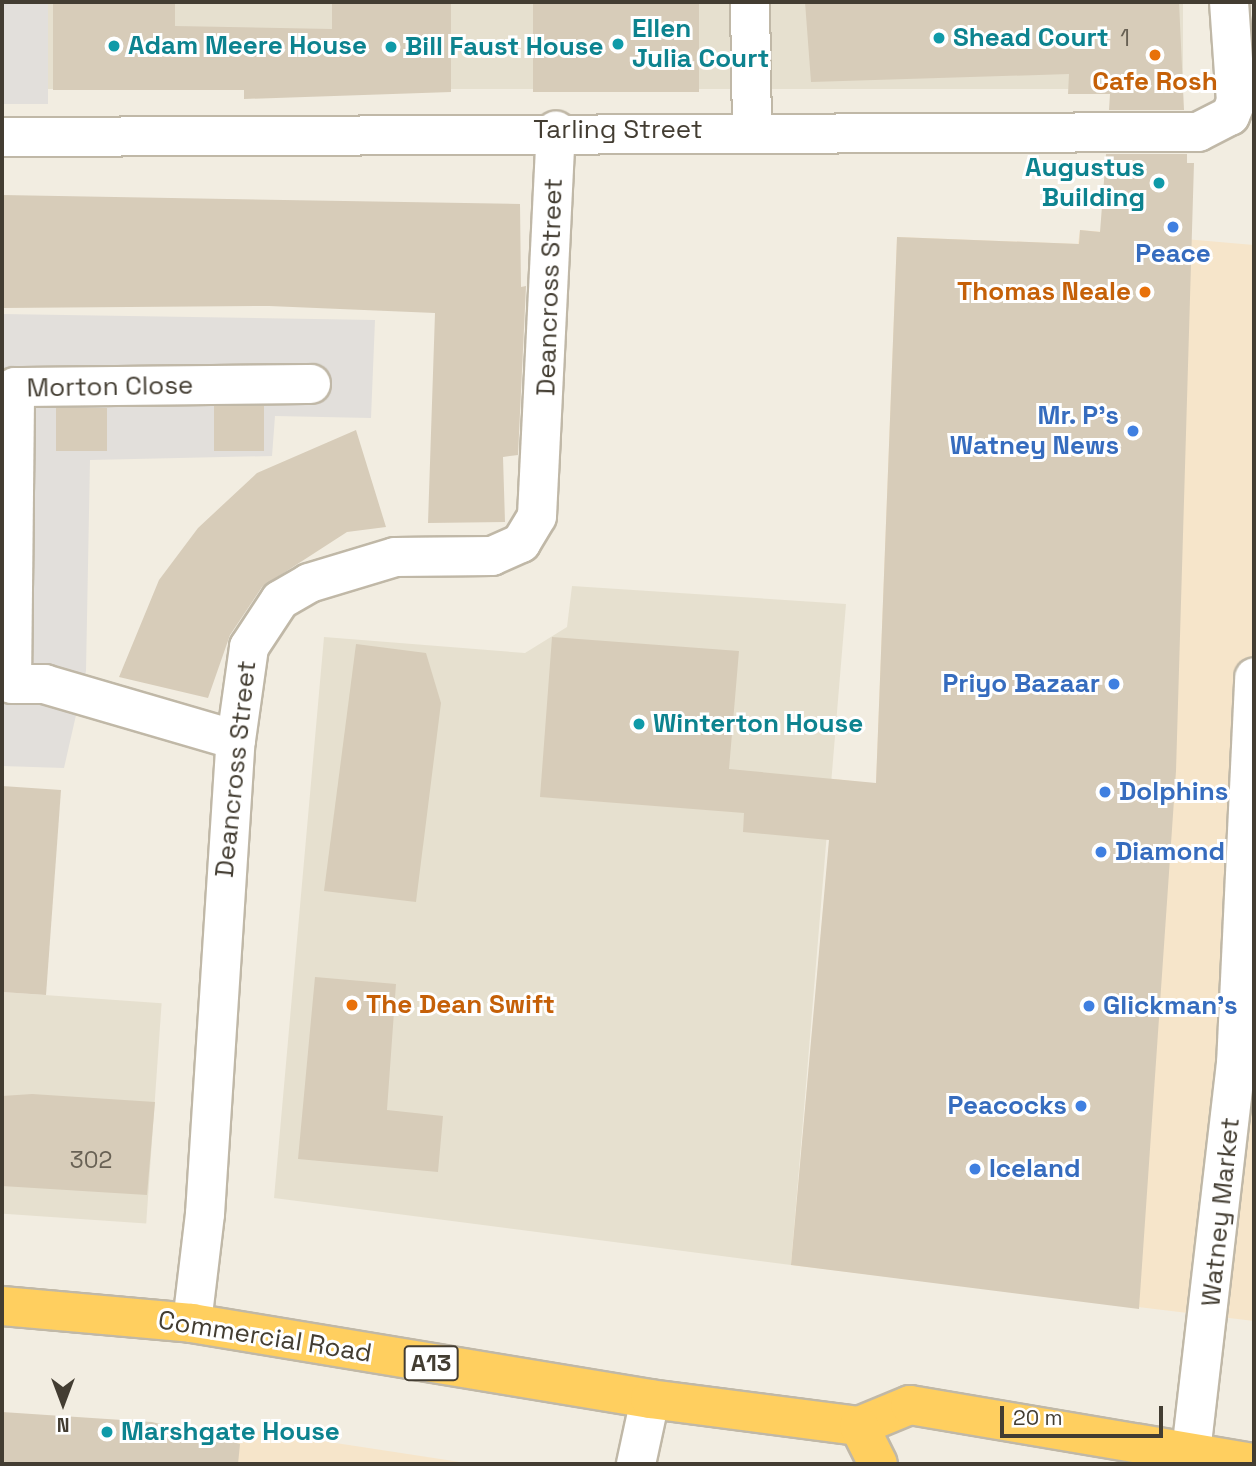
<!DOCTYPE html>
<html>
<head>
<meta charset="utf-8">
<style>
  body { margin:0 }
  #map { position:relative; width:1256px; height:1466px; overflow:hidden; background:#f2ede1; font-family:"Space Grotesk",sans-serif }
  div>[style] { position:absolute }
  .residential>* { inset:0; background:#e6e0cf; transform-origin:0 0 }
  .commercial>* { inset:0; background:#f6e5ca }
  .parking>* { inset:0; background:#e2dfdb; transform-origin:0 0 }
  .building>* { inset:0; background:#d7ccb9; transform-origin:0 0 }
  .roads { filter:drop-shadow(2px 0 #c0b8a7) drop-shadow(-2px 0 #c0b8a7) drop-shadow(0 2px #c0b8a7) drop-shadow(0 -2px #c0b8a7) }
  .minor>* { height:38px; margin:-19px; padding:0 19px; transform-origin:19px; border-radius:19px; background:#fff }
  .highway>* { height:38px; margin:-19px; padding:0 19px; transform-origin:19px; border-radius:19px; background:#ffcf5f }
  .dots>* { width:19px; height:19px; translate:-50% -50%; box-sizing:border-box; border:4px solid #fff; border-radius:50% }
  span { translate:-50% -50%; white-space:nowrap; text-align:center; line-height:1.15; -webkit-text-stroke:6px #fff; paint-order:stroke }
  .number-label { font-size:23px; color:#686154 }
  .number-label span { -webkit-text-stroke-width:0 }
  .shield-label span { padding:2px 5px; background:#fff; border:2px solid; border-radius:5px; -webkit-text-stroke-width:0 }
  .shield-label { font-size:24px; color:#433d32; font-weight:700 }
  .culture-label { font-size:26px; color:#0d838f; font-weight:700 }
  .left { translate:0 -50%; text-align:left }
  .right { translate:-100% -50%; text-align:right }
  .food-label { font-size:26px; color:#c56008; font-weight:700 }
  .street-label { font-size:26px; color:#433d32 }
  .shop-label { font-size:26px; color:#366cbe; font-weight:700 }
  .frame { position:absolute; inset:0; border:4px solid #433d32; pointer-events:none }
  .north { position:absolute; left:28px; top:1368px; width:70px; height:70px; -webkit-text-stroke:5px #fff; paint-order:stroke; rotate:180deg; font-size:19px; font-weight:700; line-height:28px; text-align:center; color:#433d32 }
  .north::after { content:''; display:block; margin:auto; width:24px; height:32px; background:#433d32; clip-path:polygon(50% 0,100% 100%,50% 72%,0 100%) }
  .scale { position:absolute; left:1000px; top:1406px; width:163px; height:32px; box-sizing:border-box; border:4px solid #433d32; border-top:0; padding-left:9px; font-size:21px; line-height:24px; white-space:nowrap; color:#433d32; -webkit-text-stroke:5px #fff; paint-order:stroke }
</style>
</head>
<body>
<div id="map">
  <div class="residential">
    <div style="left:2px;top:2px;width:1181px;height:87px"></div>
    <div style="clip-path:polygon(572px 586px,846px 604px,791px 1265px,274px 1198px,324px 637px,525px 653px,567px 627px)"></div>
    <div style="left:2px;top:992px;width:160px;height:221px;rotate:4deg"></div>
  </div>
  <div class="commercial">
    <div style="clip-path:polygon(1080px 230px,1254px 245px,1254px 1321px,791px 1265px,835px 779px,876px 784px,897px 237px,1078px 244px)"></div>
    <div style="clip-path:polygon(224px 1426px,473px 1464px,209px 1464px,213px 1434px)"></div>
  </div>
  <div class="parking">
    <div style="left:2px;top:2px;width:46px;height:102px"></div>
    <div style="clip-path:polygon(2px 314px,375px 320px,371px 418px,275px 416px,272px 456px,90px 460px,86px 671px,64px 768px,2px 766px)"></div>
  </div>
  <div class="building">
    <div style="clip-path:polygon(53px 2px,175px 2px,175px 26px,332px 29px,332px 2px,451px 2px,451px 92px,244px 99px,244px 90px,53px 90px)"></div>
    <div style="left:533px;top:2px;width:166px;height:90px"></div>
    <div style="clip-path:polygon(805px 2px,1179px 2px,1184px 110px,1109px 110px,1110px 94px,1068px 94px,1069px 74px,811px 82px)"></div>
    <div style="clip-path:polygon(1106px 154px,1187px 154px,1187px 163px,1194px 163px,1176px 771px,1139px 1309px,791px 1265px,829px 840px,743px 832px,744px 813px,540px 797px,552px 637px,739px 651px,729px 769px,876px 783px,897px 237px,1079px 244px,1080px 230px,1100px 232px)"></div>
    <div style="clip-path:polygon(2px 195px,520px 204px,521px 287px,526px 286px,518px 455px,503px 457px,505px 522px,428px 523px,435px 313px,269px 306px,2px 308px)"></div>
    <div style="left:264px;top:406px;width:45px;height:50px;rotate:90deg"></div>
    <div style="left:56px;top:408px;width:51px;height:43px"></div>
    <div style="clip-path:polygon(356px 430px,386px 527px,347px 532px,262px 587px,230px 635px,208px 698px,119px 677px,159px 580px,198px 528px,257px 473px)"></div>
    <div style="clip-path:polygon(356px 644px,426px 653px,441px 703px,416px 902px,324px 891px)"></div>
    <div style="clip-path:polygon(2px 786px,61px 790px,46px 995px,2px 992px)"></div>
    <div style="clip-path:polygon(315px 977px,396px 984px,387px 1110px,443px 1116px,438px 1172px,298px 1159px)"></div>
    <div style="clip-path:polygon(32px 1094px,155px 1102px,147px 1195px,2px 1186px,2px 1096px)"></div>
    <div style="clip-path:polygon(2px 1412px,152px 1422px,240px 1444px,238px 1464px,2px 1464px)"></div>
  </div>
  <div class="roads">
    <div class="minor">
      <div style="left:750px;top:2px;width:128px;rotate:89.1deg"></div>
      <div style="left:2px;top:137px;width:1196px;rotate:-0.24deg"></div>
      <div style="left:1198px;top:132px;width:36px;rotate:-27deg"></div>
      <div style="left:1230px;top:116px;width:15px;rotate:-67deg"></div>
      <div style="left:1236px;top:102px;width:100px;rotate:-94deg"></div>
      <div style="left:236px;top:740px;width:199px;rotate:-163.7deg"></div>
      <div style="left:45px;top:684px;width:33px;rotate:180deg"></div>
      <div style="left:12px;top:684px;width:297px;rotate:-89.4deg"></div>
      <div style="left:15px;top:387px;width:296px;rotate:-0.6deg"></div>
      <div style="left:192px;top:1323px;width:110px;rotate:-83.2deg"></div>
      <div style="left:205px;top:1214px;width:475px;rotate:-86.3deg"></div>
      <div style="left:236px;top:740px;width:94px;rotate:-82deg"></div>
      <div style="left:249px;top:647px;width:56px;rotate:-56.6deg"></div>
      <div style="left:280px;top:600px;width:34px;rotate:-30deg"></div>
      <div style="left:309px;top:583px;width:90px;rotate:-16.8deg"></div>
      <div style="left:395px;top:557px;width:97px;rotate:-0.6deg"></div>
      <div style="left:492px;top:556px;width:32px;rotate:-24deg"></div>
      <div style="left:521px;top:543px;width:31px;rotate:-59deg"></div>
      <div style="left:537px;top:516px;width:386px;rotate:-87.2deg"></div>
      <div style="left:1191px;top:1452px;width:390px;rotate:-83.4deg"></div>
      <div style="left:1236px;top:1065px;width:388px;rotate:-87.3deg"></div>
      <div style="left:636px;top:1464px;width:66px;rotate:-77.8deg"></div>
    </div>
    <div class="highway">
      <div style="left:2px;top:1306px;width:191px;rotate:5.1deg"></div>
      <div style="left:192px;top:1323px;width:464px;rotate:9.4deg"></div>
      <div style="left:650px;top:1399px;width:211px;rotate:7.4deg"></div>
      <div style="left:859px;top:1426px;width:55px;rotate:-22.4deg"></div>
      <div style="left:910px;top:1405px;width:349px;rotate:9.6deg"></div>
      <div style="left:859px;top:1426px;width:42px;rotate:63.4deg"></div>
    </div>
  </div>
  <div class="dots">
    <div style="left:939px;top:38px;background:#0f9aa8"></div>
    <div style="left:618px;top:44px;background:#0f9aa8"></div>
    <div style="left:114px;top:46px;background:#0f9aa8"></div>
    <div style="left:391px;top:47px;background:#0f9aa8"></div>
    <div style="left:1155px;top:55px;background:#e8710a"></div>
    <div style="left:1159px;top:183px;background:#0f9aa8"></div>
    <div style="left:1173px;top:227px;background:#3f7fe0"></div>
    <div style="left:1145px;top:292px;background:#e8710a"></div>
    <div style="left:1133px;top:431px;background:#3f7fe0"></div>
    <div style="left:1114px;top:684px;background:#3f7fe0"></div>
    <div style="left:639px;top:724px;background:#0f9aa8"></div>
    <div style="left:1105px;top:792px;background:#3f7fe0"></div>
    <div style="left:1101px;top:852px;background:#3f7fe0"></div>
    <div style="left:352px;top:1005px;background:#e8710a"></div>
    <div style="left:1089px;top:1006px;background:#3f7fe0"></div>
    <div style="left:1081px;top:1106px;background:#3f7fe0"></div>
    <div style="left:975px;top:1169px;background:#3f7fe0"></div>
    <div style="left:107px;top:1432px;background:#0f9aa8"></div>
  </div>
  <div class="number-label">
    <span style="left:1125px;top:38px">1</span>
    <span style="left:91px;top:1160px">302</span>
  </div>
  <div class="shield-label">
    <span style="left:431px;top:1363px">A13</span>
  </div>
  <div class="culture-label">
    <span class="left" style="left:632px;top:44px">Ellen<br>Julia Court</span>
    <span class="left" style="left:953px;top:38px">Shead Court</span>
    <span class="left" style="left:128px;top:46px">Adam Meere House</span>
    <span class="left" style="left:405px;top:47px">Bill Faust House</span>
    <span class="right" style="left:1145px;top:183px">Augustus<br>Building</span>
    <span class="left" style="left:653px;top:724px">Winterton House</span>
    <span class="left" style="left:121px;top:1432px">Marshgate House</span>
  </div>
  <div class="food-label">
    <span style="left:1155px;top:82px">Cafe Rosh</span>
    <span class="right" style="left:1131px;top:292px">Thomas Neale</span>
    <span class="left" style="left:366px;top:1005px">The Dean Swift</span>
  </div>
  <div class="street-label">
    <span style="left:618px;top:130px">Tarling Street</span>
    <span style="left:550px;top:287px;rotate:-88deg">Deancross Street</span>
    <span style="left:110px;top:387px;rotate:-1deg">Morton Close</span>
    <span style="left:236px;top:769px;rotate:-84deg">Deancross Street</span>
    <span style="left:1221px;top:1212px;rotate:-84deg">Watney Market</span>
    <span style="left:265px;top:1337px;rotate:9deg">Commercial Road</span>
  </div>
  <div class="shop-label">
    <span style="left:1173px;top:254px">Peace</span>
    <span class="right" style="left:1119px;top:431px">Mr. P's<br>Watney News</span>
    <span class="right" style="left:1100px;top:684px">Priyo Bazaar</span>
    <span class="left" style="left:1119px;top:792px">Dolphins</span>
    <span class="left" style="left:1115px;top:852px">Diamond</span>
    <span class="left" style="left:1103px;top:1006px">Glickman's</span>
    <span class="right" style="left:1067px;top:1106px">Peacocks</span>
    <span class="left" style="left:989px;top:1169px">Iceland</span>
  </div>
  <div class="frame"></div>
  <div class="north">N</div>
  <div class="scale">20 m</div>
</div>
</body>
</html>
